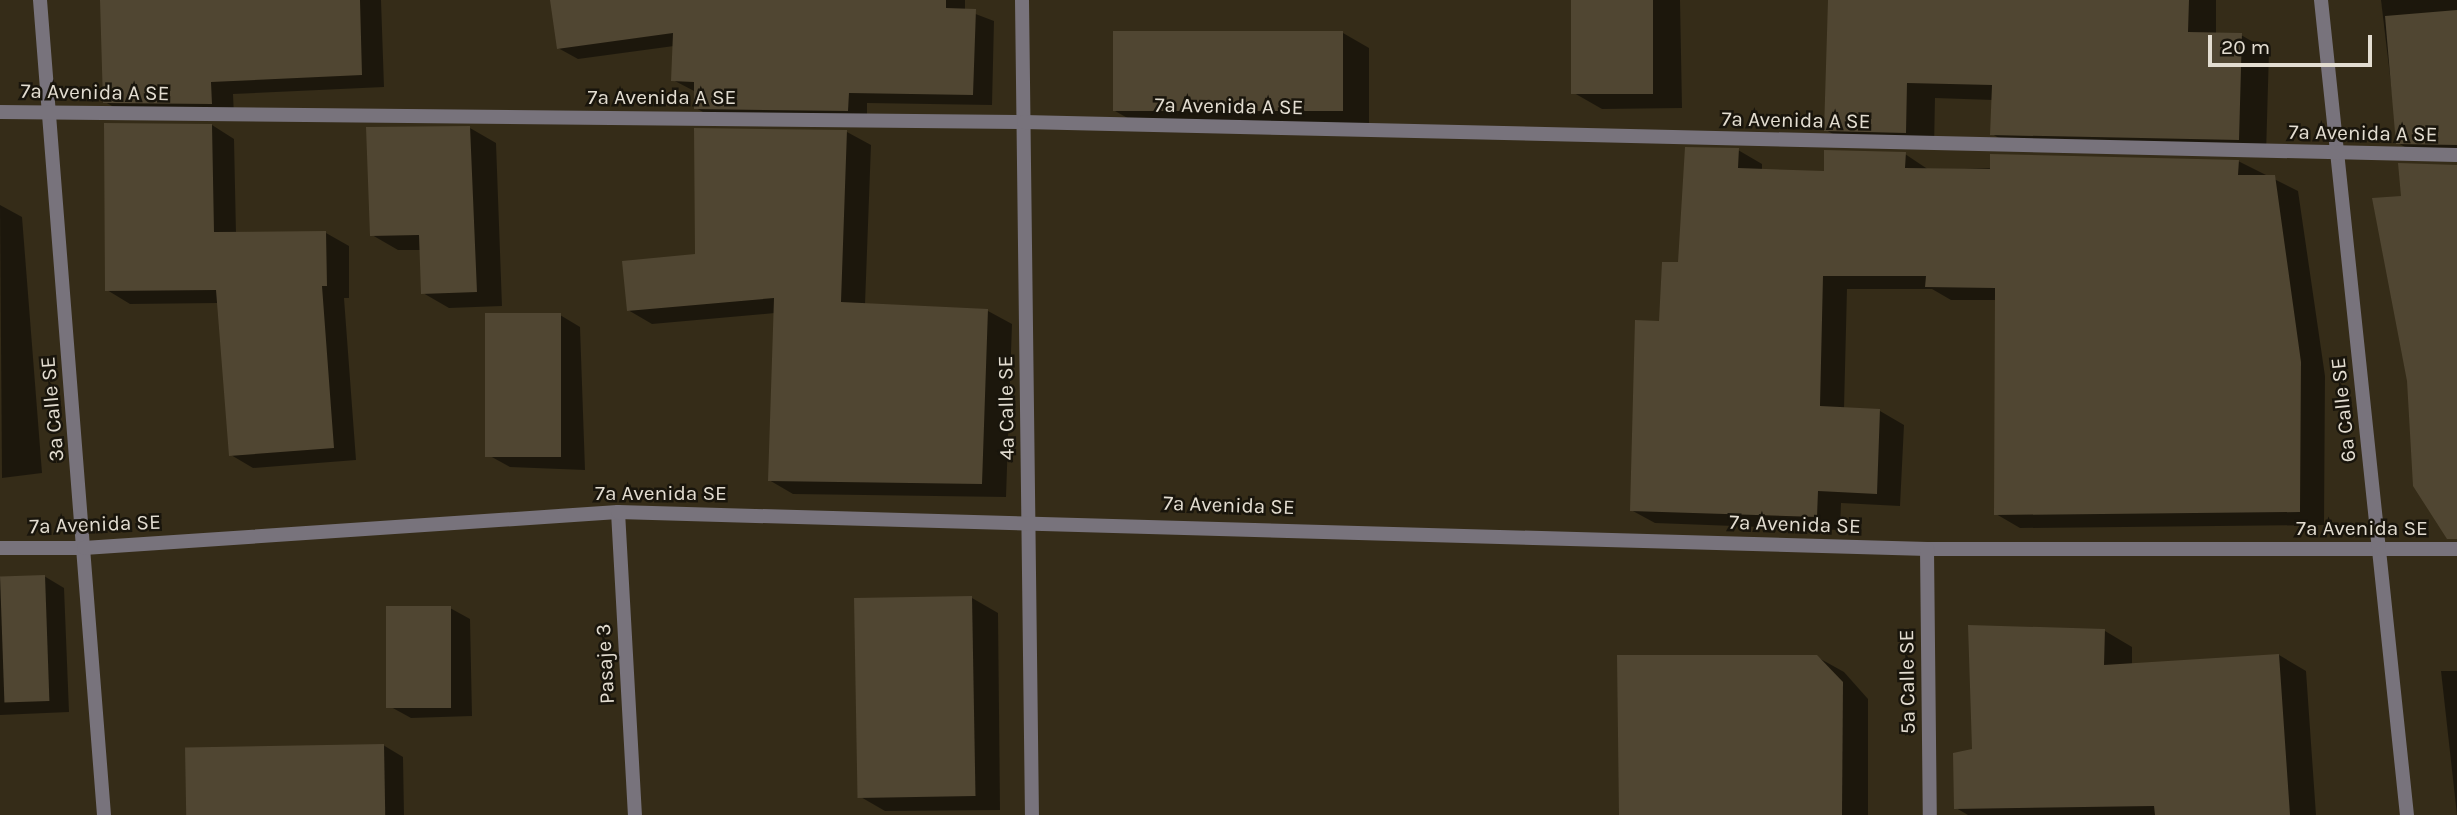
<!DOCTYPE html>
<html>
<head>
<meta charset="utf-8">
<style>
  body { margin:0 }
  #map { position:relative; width:2457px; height:815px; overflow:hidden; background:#352c18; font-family:Karla,sans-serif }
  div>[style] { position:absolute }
  .shadow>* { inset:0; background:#0007 }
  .building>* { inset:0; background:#504632; transform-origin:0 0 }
  .service>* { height:14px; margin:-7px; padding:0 7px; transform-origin:7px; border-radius:7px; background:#78737c }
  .pedestrian>* { height:14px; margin:-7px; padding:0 7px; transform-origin:7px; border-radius:7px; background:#78737c }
  .minor>* { height:14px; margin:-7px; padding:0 7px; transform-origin:7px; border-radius:7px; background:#78737c }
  span { translate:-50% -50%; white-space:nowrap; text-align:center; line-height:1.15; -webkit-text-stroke:5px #19150c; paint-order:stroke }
  .street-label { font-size:21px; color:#e3ddd1 }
  .scale { position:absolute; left:2208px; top:35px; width:164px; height:32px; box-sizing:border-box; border:4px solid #e3ddd1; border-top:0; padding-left:9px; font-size:21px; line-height:24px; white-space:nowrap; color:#e3ddd1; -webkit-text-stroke:5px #19150c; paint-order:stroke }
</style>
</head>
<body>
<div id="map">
  <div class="shadow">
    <div style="clip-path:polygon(102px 0,381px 0,384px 87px,233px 94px,234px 116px,128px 115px,105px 102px)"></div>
    <div style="clip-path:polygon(552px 0,965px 0,965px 10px,994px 21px,992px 105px,867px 103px,867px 121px,715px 119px,696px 108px,696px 92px,673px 80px,674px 46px,578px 59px,558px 48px)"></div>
    <div style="clip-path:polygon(1572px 0,1680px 0,1682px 108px,1602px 109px,1574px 93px)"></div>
    <div style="clip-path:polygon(1829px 0,2216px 0,2216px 34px,2241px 35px,2269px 51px,2266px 155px,2020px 150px,1992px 134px,1993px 100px,1935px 98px,1934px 148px,1854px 146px,1826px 130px)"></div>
    <div style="clip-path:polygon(2381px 0,2457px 0,2457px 159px,2424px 158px,2398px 143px)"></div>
    <div style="clip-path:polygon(1343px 33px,1369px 48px,1369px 125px,1142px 126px,1115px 111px)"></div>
    <div style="clip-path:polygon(212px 125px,234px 139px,236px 234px,326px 233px,349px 246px,349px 298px,344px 298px,356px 460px,253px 468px,231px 455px,218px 303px,130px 304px,107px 290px)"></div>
    <div style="clip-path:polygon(470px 128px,496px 143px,502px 306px,449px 308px,423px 293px,421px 250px,398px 250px,372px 235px)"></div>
    <div style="clip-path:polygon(847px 132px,871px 145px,865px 305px,988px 311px,1012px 324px,1006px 497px,793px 494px,769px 480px,775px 313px,652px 324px,628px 310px)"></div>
    <div style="clip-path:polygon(1738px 150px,1762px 164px,1762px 170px,1825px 173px,1905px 154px,1929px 170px,2238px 161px,2298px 191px,2325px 376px,2324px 525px,2020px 528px,1996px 514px,1997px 300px,1951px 300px,1932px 289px,1847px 289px,1844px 409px,1880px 411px,1904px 425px,1900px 506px,1841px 503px,1840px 530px,1655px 523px,1631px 510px,1661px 323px,1680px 264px)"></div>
    <div style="clip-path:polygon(0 205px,22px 217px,42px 473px,2px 478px)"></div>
    <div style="clip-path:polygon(560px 315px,580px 327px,585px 470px,510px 467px,490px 456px)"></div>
    <div style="clip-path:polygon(44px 576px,64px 588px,69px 712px,0 715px,0 578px)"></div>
    <div style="clip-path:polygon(972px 598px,998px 613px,1000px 810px,885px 811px,859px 796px)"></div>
    <div style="clip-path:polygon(450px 608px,470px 619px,472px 716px,411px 718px,391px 707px)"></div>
    <div style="clip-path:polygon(2105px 631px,2132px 647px,2132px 665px,2279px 655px,2306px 671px,2316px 815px,1968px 815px,1956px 808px,1973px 750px)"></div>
    <div style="clip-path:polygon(1817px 657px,1844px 672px,1868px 699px,1868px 815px,1620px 815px)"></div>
    <div style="clip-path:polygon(2441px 671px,2457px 671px,2457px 815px)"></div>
    <div style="clip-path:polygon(383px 745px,403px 757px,404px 815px,188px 815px)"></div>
  </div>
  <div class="building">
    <div style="clip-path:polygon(100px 0,360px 0,362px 75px,211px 82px,212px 104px,103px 103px)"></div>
    <div style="clip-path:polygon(550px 0,946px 0,946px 8px,976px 9px,973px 95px,849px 93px,848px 111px,694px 109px,694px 82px,671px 81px,673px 33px,557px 49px)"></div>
    <div style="left:1571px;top:0;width:82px;height:94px"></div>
    <div style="clip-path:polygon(1828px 0,2189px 0,2188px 32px,2242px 33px,2239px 140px,1990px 135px,1992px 85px,1907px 83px,1906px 133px,1824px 131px)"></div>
    <div style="clip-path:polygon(2457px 10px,2457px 145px,2396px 144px,2385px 16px)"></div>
    <div style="left:1343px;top:31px;width:80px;height:230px;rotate:90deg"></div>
    <div style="clip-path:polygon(104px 123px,212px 124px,214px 232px,326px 231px,327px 286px,322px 286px,334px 448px,229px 456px,216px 290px,105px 291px)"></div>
    <div style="clip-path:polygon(470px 126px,477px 292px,421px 294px,419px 235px,370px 236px,366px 127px)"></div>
    <div style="clip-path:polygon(694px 128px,847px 130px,841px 302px,988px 309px,982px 484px,768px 481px,774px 298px,627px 311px,622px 261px,695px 254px)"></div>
    <div style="clip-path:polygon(1685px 147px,1739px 148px,1738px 168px,1824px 171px,1824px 150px,1906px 152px,1905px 168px,1990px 169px,1990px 154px,2239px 160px,2238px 175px,2275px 175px,2301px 362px,2300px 512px,1994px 515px,1995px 288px,1925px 287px,1926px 276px,1823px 276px,1820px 406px,1880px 409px,1877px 494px,1818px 491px,1817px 517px,1630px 511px,1635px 320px,1659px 321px,1662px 262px,1678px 262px)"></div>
    <div style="clip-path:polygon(2398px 163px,2457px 165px,2457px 539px,2447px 539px,2413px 486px,2407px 381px,2372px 198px,2401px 196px)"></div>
    <div style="left:485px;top:313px;width:76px;height:144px"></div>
    <div style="left:45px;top:575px;width:126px;height:45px;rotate:88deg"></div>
    <div style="left:972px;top:596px;width:200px;height:118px;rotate:89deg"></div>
    <div style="left:386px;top:606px;width:65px;height:102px"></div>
    <div style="clip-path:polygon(1968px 625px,2105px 629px,2104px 665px,2279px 654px,2290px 815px,2155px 815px,2154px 806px,1954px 809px,1953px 753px,1972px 749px)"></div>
    <div style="clip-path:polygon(1617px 655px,1817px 655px,1843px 682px,1842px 815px,1619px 815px)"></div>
    <div style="left:384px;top:744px;width:71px;height:199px;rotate:89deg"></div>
  </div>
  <div class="service">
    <div style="left:618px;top:512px;width:303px;rotate:86.8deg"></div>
  </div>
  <div class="pedestrian">
    <div style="left:1927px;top:549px;width:530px"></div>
  </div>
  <div class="minor">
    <div style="left:40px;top:0;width:818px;rotate:85.51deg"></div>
    <div style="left:1022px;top:0;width:815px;rotate:89.3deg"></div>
    <div style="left:2321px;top:0;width:820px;rotate:83.98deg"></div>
    <div style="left:0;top:112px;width:1024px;rotate:0.56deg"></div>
    <div style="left:1024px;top:122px;width:1433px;rotate:1.32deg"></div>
    <div style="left:0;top:548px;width:84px"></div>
    <div style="left:84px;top:548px;width:535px;rotate:-3.86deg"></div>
    <div style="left:618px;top:512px;width:1310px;rotate:1.62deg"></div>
    <div style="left:1927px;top:549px;width:266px;rotate:89.4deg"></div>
  </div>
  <div class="street-label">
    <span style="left:95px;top:92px;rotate:1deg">7a Avenida A SE</span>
    <span style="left:662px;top:97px">7a Avenida A SE</span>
    <span style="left:1229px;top:106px;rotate:1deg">7a Avenida A SE</span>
    <span style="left:1796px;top:120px;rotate:1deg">7a Avenida A SE</span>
    <span style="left:2363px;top:133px;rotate:1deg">7a Avenida A SE</span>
    <span style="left:1006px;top:408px;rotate:-91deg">4a Calle SE</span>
    <span style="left:52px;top:409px;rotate:-95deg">3a Calle SE</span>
    <span style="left:2343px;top:410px;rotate:-96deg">6a Calle SE</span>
    <span style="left:661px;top:493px">7a Avenida SE</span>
    <span style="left:1229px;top:505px;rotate:2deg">7a Avenida SE</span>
    <span style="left:95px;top:524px;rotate:-2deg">7a Avenida SE</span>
    <span style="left:1795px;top:524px;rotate:2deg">7a Avenida SE</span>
    <span style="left:2362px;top:528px">7a Avenida SE</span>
    <span style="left:605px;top:664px;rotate:-93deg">Pasaje 3</span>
    <span style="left:1907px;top:682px;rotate:-91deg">5a Calle SE</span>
  </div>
  <div class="scale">20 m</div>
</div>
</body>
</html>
